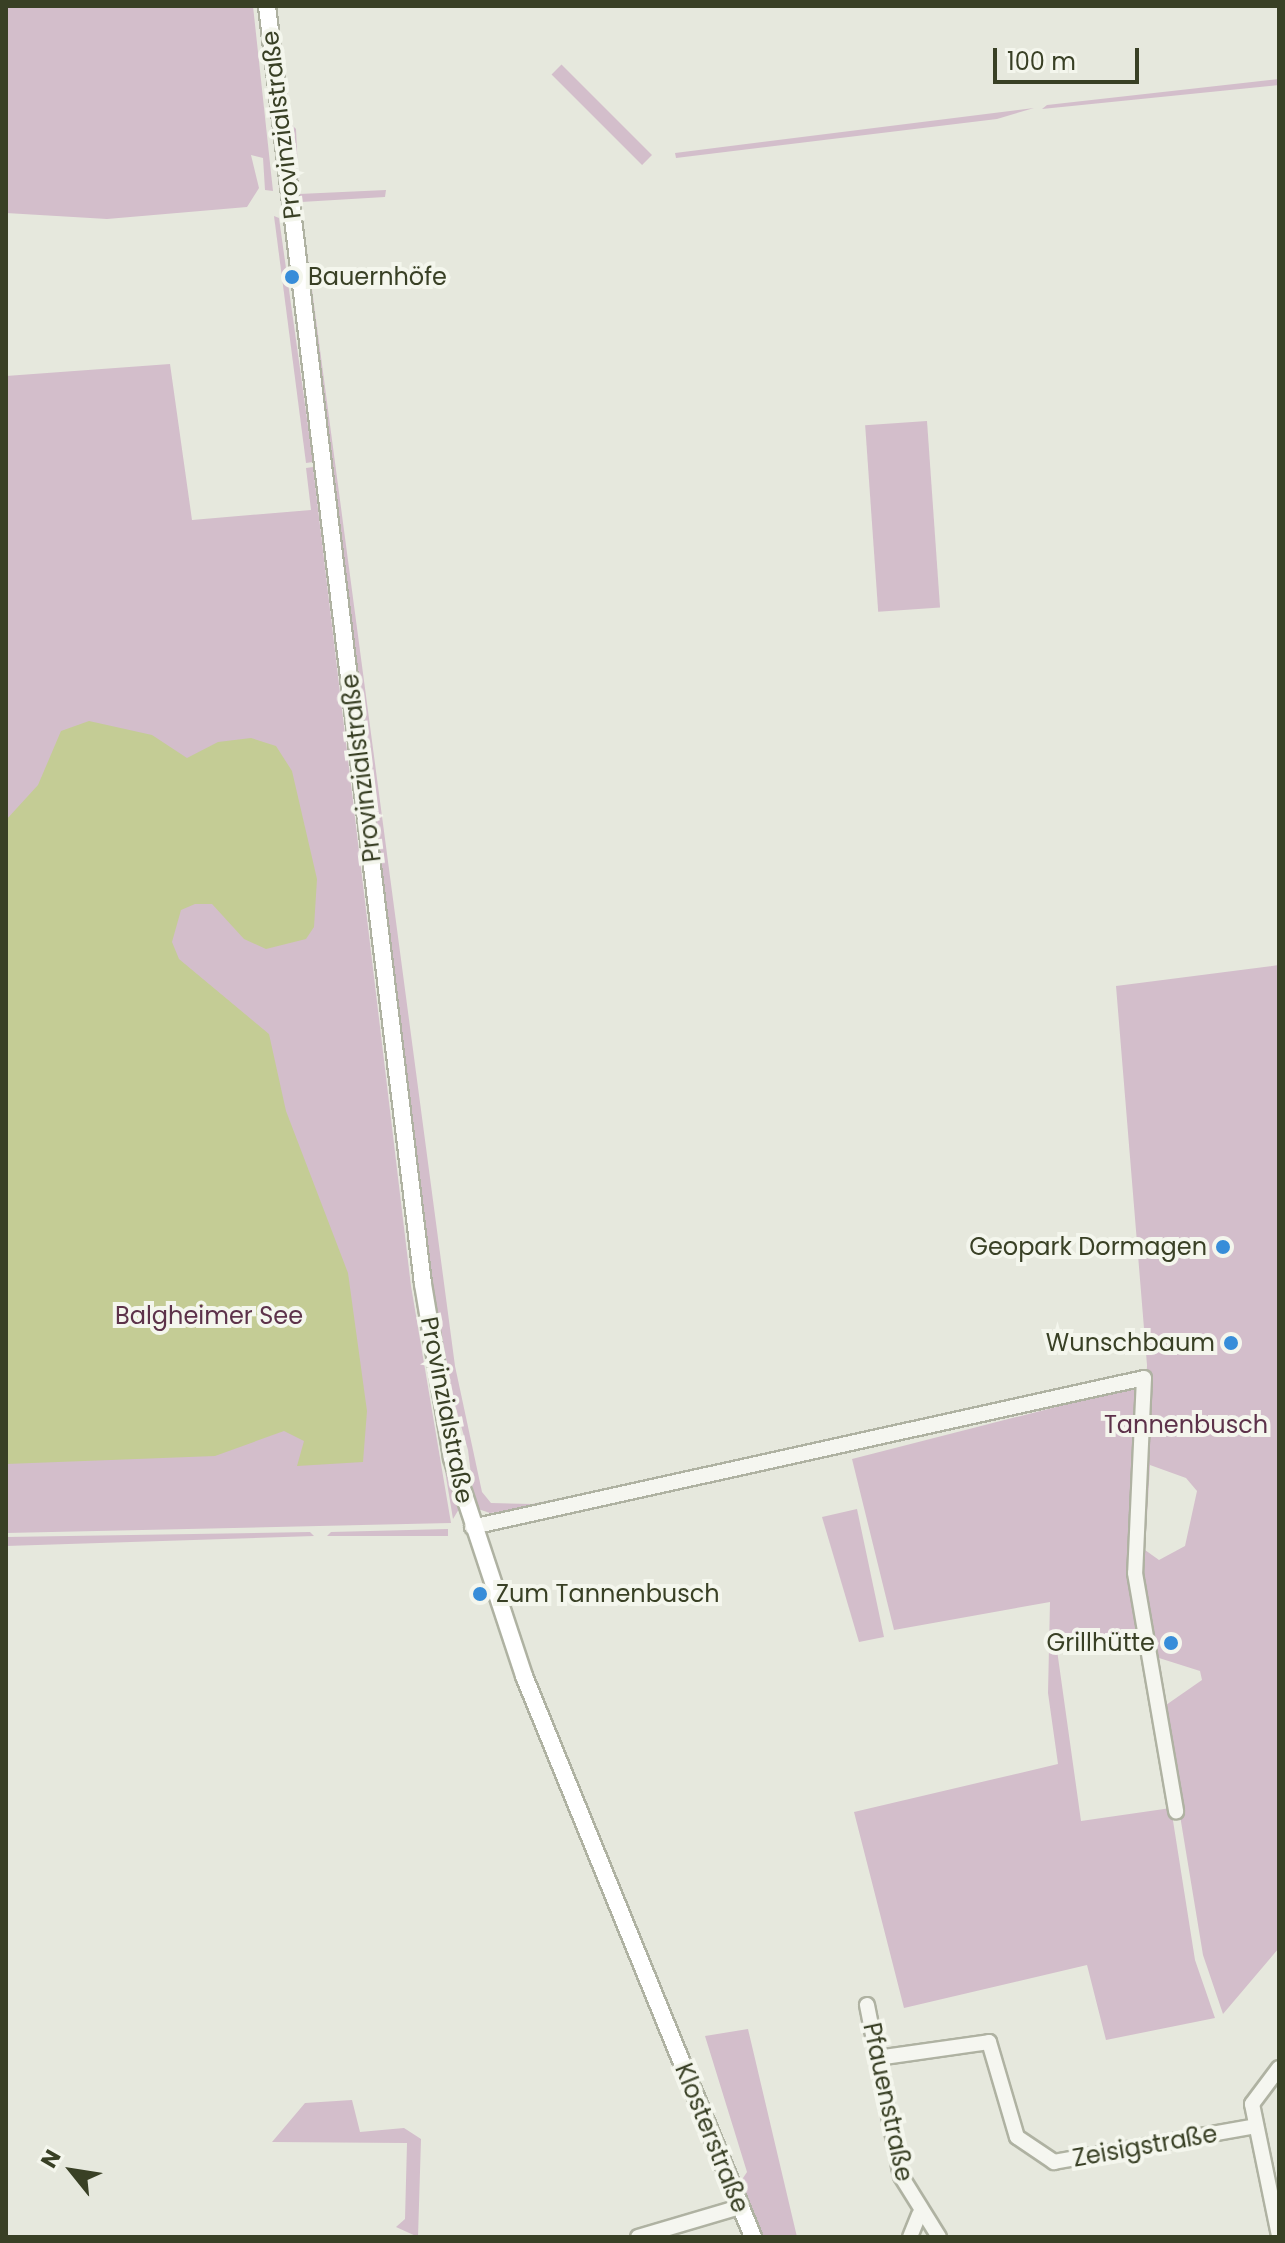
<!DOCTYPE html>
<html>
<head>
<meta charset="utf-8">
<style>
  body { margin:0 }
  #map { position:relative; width:1285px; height:2243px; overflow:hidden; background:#e6e8dd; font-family:Poppins,sans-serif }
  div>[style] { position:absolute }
  .green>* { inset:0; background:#d3becb; transform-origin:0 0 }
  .water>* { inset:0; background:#c4cc95 }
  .roads { filter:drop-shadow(2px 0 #afb2a2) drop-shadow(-2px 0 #afb2a2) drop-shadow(0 2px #afb2a2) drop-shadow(0 -2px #afb2a2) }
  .minor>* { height:14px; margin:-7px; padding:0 7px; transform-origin:7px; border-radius:7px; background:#f5f6f0 }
  .major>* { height:16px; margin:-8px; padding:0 8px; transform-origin:8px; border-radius:8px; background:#fff }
  .dots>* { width:22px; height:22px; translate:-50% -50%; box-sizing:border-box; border:4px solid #f4f6ed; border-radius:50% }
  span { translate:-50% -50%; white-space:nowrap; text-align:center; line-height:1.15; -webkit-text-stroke:8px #f4f6ed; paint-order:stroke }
  .street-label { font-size:24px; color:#394025 }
  .poi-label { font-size:24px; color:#394025 }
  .left { translate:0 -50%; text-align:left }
  .right { translate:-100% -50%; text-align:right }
  .park-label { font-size:24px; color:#5d324a }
  .frame { position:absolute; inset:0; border:8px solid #394025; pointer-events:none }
  .north { position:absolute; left:32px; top:2131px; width:80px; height:80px; -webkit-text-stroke:6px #f4f6ed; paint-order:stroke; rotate:300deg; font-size:22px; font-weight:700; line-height:32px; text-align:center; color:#394025 }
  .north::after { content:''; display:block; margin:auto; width:28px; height:36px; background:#394025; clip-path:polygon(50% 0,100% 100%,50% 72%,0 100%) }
  .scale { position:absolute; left:993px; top:48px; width:146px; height:36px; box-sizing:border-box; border:4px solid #394025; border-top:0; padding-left:10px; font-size:24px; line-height:28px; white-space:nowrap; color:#394025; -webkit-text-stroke:6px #f4f6ed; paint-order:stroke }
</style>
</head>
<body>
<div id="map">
  <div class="green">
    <div style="clip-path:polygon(6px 6px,253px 6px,273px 191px,265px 190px,263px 158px,251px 155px,259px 188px,247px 207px,107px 219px,6px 213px)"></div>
    <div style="clip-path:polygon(1279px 79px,1279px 85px,1042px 109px,1047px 105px)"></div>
    <div style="clip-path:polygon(1034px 108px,997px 119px,676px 158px,675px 153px)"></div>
    <div style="clip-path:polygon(288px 121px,296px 129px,299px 194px,386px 190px,385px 197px,301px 202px,294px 193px)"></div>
    <div style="left:652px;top:155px;width:14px;height:128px;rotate:135deg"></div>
    <div style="clip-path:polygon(302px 214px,455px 1366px,482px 1492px,491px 1503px,532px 1504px,759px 1457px,535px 1507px,490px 1513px,475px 1508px,468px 1450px,437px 1342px)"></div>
    <div style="clip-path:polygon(274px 216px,279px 218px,313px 462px,306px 463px)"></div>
    <div style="clip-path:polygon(170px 364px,192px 520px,311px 510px,306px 468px,313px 467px,411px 1286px,451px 1523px,6px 1533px,6px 376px)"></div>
    <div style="left:927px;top:421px;width:187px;height:62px;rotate:86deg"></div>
    <div style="clip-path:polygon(317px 471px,417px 1283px,459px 1509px,453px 1519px,414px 1284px)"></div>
    <div style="clip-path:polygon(evenodd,1279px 965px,1279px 1948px,1223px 2014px,1203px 1955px,1140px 1573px,1147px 1365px,1116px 986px,1279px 965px,1150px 1465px,1186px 1478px,1197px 1491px,1185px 1546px,1159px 1560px,1145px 1550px,1150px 1465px,1279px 965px,1159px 1658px,1200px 1671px,1202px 1680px,1166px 1705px,1159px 1658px)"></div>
    <div style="clip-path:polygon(1134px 1387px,1140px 1635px,1057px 1650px,1081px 1821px,1171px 1808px,1195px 1960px,1215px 2018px,1106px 2040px,1087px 1965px,904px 2008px,854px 1812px,1058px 1764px,1048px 1693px,1050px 1602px,894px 1630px,852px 1459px)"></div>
    <div style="clip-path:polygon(857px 1509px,884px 1637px,859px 1642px,822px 1517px)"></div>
    <div style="clip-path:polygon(448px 1529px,448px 1536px,327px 1536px,331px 1532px)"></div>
    <div style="clip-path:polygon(310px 1532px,314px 1536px,6px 1546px,6px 1537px)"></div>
    <div style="clip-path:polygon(748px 2029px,797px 2237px,764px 2237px,741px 2181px,747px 2172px,705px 2036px)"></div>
    <div style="clip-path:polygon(352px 2100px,360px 2132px,404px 2128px,421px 2139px,418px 2237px,396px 2227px,405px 2219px,407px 2143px,272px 2142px,305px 2103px)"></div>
  </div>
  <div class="water">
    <div style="clip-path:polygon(89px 721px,152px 735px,187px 758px,218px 742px,251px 738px,276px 746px,292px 771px,317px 879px,314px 927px,306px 939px,266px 949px,244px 939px,212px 904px,195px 904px,181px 910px,172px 942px,179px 959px,269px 1034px,286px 1111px,348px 1273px,367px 1411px,363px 1462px,297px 1466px,304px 1441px,284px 1431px,215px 1456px,6px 1464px,6px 820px,38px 785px,61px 731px)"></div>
  </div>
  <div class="roads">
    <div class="minor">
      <div style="left:472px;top:1527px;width:688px;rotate:-12.5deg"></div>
      <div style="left:1144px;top:1378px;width:195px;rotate:92.6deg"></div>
      <div style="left:1135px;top:1573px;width:242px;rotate:80.2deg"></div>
      <div style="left:867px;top:2005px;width:174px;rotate:78.8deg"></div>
      <div style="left:901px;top:2176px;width:72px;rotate:58.1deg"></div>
      <div style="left:877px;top:2058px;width:113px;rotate:-8.1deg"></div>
      <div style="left:989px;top:2042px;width:99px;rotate:73.6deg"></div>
      <div style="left:1017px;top:2137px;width:45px;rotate:34deg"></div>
      <div style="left:1054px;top:2162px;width:205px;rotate:-10.1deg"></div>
      <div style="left:1279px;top:2068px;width:45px;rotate:126.9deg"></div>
      <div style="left:1252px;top:2104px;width:135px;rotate:78.4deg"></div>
      <div style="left:638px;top:2237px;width:106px;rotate:-16.4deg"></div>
      <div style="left:910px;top:2237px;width:24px;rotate:-68deg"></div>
    </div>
    <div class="major">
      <div style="left:267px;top:6px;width:1287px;rotate:83.04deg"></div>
      <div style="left:423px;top:1284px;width:176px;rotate:80.5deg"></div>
      <div style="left:452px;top:1458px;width:230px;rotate:71.7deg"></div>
      <div style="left:524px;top:1676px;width:606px;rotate:67.79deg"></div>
    </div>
  </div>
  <div class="dots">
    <div style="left:292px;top:277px;background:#378dd9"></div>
    <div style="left:1223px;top:1247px;background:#378dd9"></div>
    <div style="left:1231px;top:1343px;background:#378dd9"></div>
    <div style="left:480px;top:1594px;background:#378dd9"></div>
    <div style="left:1171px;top:1643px;background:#378dd9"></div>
  </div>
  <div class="street-label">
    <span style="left:281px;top:125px;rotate:-97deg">Provinzialstraße</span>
    <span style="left:361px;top:768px;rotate:-97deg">Provinzialstraße</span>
    <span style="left:447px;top:1410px;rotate:79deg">Provinzialstraße</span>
    <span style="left:888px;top:2102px;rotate:78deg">Pfauenstraße</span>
    <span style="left:712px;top:2138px;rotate:68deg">Klosterstraße</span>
    <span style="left:1145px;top:2146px;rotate:-10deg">Zeisigstraße</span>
  </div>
  <div class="poi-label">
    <span class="left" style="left:308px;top:277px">Bauernhöfe</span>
    <span class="right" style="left:1207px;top:1247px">Geopark Dormagen</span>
    <span class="right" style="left:1215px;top:1343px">Wunschbaum</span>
    <span class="left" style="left:496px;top:1594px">Zum Tannenbusch</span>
    <span class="right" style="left:1155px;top:1643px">Grillhütte</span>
  </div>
  <div class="park-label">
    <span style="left:209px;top:1316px">Balgheimer See</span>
    <span style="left:1186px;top:1425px">Tannenbusch</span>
  </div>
  <div class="frame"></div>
  <div class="north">N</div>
  <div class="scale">100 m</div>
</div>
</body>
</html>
